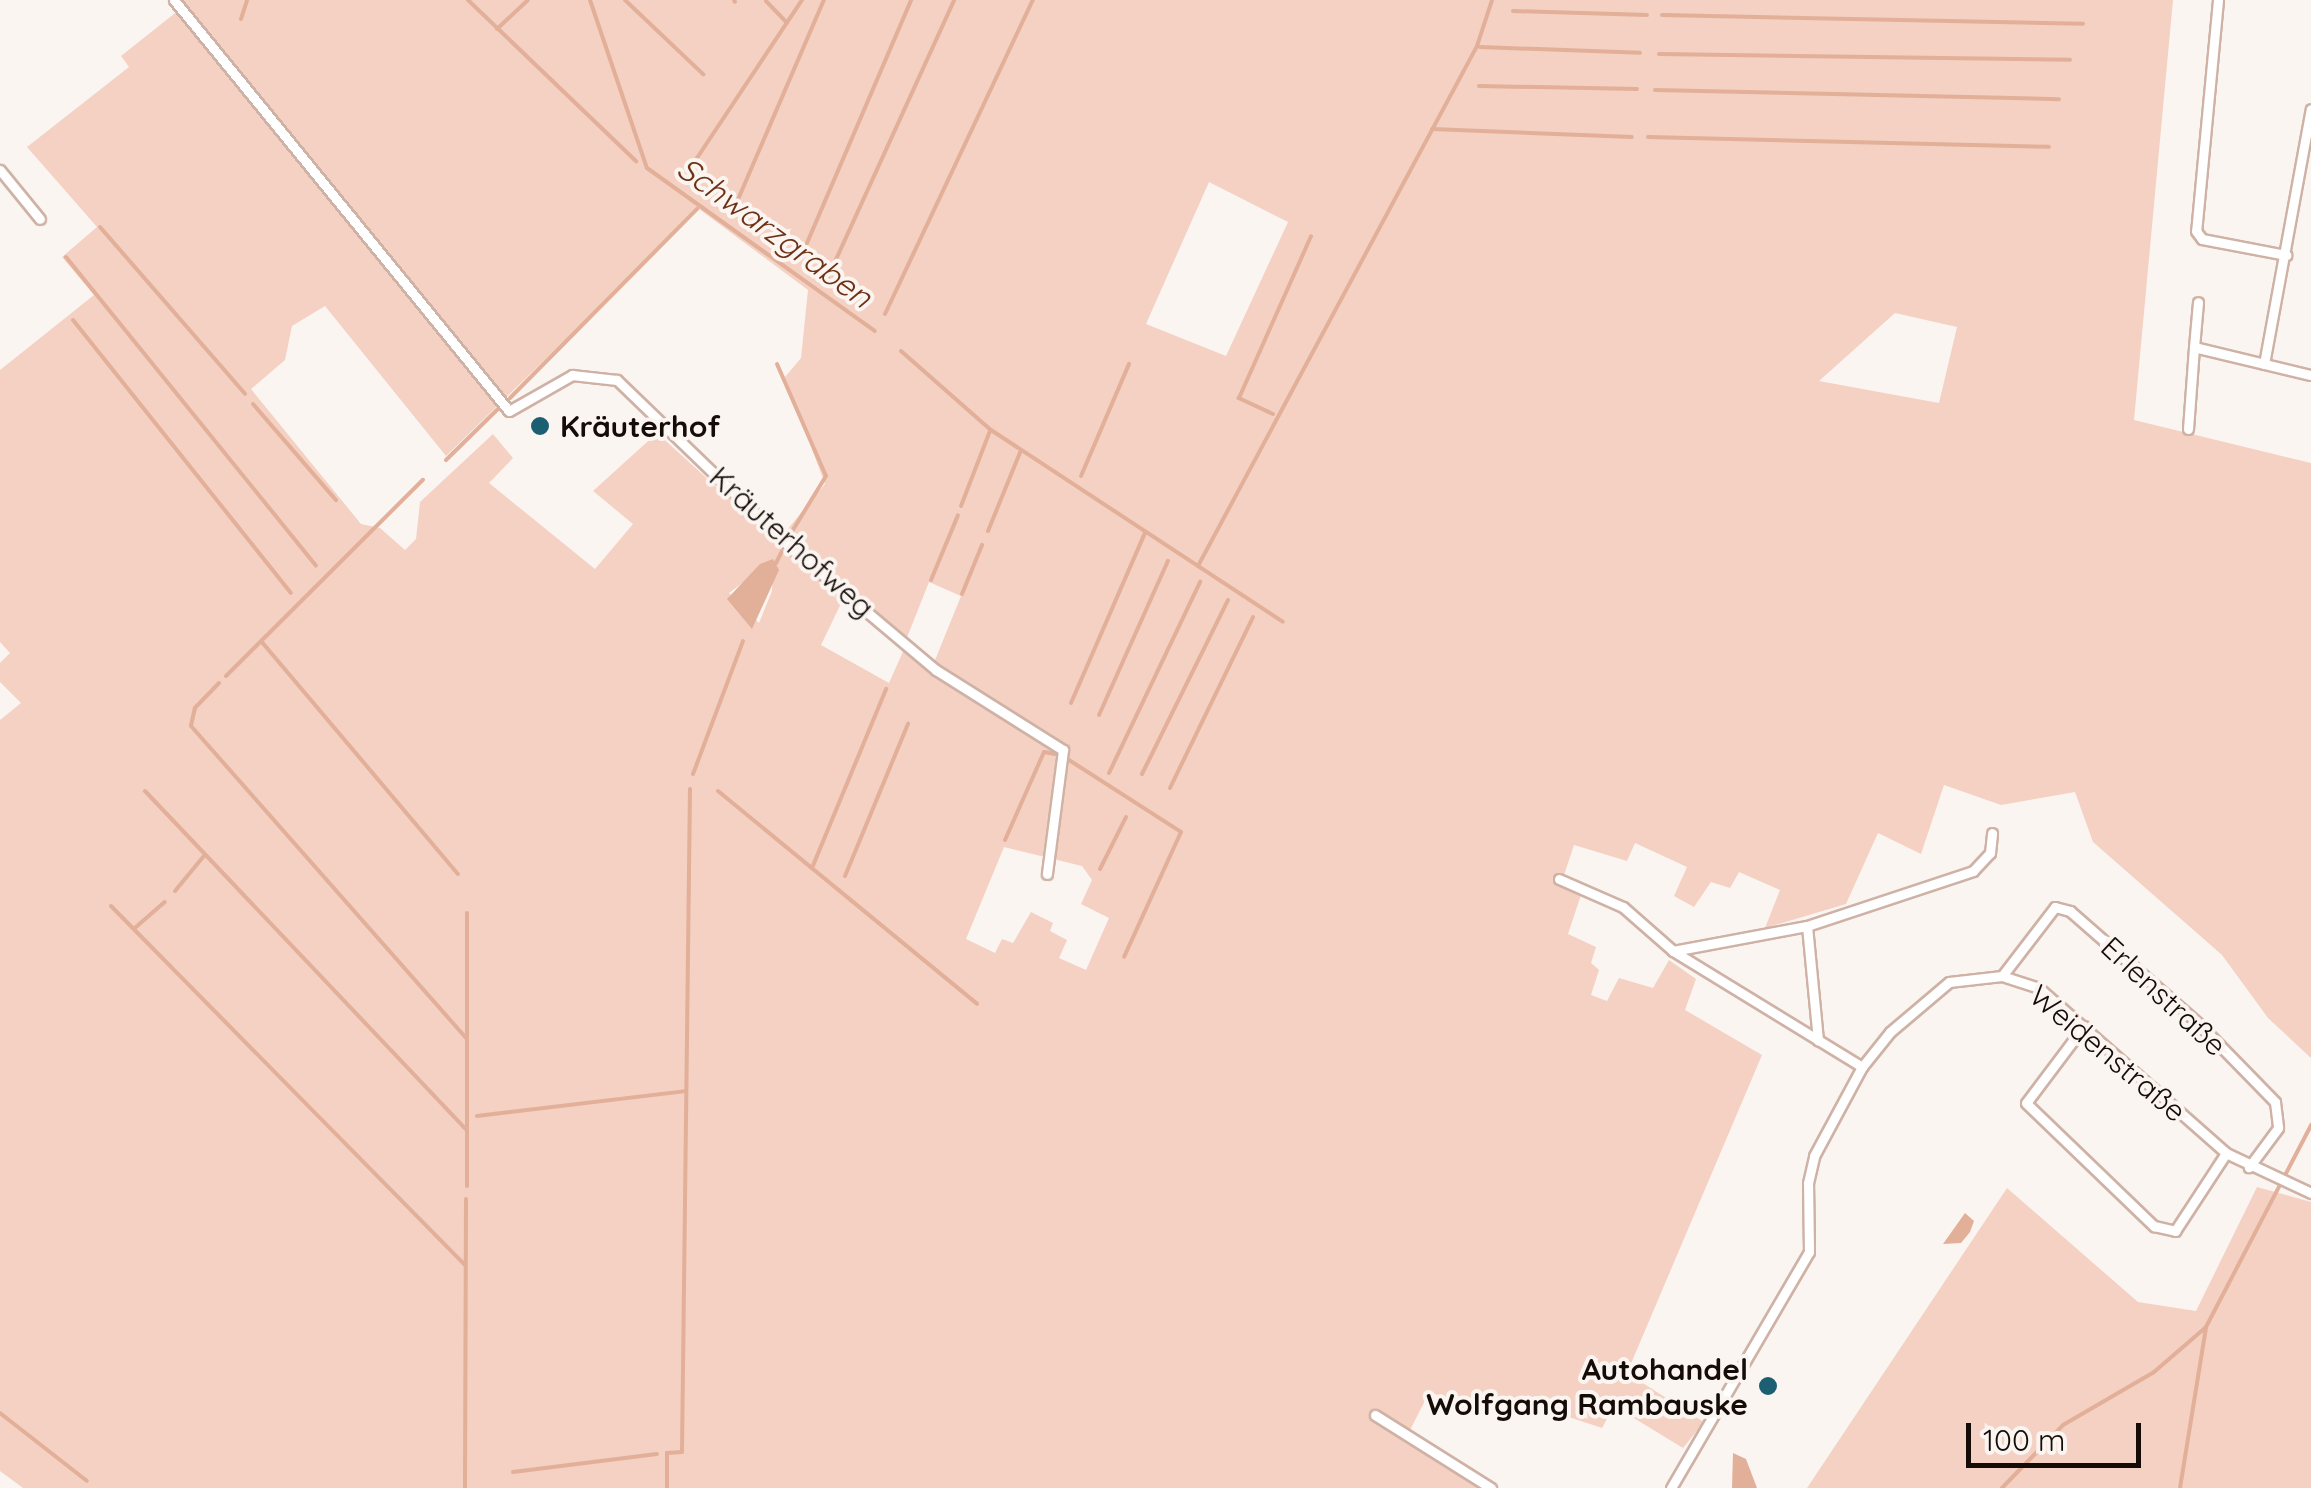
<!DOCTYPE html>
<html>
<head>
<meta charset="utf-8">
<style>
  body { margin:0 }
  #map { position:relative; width:2311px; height:1488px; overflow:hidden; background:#fbf5f2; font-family:Quicksand,sans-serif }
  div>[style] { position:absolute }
  .green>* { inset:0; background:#f4d1c2 }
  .water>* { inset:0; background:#e2af99 }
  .stream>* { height:4px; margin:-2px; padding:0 2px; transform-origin:2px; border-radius:2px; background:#e2af99 }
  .roads { filter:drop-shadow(2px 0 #cfb2a6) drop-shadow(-2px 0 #cfb2a6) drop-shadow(0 2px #cfb2a6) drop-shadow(0 -2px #cfb2a6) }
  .street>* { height:9px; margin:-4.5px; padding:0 4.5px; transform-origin:4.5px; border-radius:4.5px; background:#fff }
  .dots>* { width:28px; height:28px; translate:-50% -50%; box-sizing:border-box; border:5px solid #fbf5f2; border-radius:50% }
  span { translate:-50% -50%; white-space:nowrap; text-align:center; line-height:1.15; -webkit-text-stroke:8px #fbf5f2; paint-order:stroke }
  .poi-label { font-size:30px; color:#150c08; font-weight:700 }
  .left { translate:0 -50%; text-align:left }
  .right { translate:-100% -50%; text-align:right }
  .street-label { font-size:30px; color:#150c08 }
  .water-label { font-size:32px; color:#6f3114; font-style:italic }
  .scale { position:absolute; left:1966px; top:1423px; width:175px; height:45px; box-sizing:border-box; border:5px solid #150c08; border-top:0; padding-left:12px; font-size:30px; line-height:35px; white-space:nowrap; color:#150c08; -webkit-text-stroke:8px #fbf5f2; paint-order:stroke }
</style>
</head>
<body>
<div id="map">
  <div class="green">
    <div style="clip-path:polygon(evenodd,180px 0,2173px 0,2134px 420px,2311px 463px,2311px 1058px,2268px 1018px,2222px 955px,2093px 842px,2075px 792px,2001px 805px,1944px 785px,1921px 854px,1878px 833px,1846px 904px,1765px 928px,1780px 890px,1739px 872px,1730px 888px,1711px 882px,1694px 907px,1674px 896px,1687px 867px,1635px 843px,1627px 861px,1574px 845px,1564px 875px,1583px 889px,1568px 934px,1596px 947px,1591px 963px,1599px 970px,1591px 995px,1607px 1001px,1619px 978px,1653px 988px,1669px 960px,1696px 979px,1685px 1010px,1762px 1055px,1627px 1373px,1704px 1422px,1683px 1448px,1614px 1406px,1602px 1428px,1508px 1397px,1475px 1417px,1430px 1391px,1410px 1430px,1495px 1488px,23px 1488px,0 1471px,0 720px,21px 703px,0 682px,0 663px,10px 653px,0 642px,0 370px,94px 295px,62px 257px,97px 227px,27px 147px,129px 67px,121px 56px,184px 6px,180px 0,1209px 182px,1288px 222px,1226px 356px,1146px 324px,1209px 182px,180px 0,699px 209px,808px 290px,801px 358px,785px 377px,825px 484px,777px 542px,657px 433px,593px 491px,633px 524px,595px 569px,489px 483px,513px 458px,493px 434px,420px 502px,416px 539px,405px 550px,380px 528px,361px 524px,251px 389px,285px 360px,292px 326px,325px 306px,446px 456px,699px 209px,180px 0,1895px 313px,1957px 327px,1939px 403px,1819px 381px,1895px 313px,180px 0,773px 560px,772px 591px,759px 623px,729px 593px,773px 560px,180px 0,929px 582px,961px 596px,931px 670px,905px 647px,889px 683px,821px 645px,847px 591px,906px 640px,929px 582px,180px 0,1004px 847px,1082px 866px,1092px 880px,1081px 904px,1109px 918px,1086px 970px,1059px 958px,1067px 940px,1050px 931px,1053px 923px,1031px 912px,1013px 943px,1002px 939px,995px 953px,966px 939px,1004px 847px)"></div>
    <div style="clip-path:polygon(2257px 1187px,2311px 1202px,2311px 1488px,1807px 1488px,2007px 1188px,2138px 1302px,2196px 1311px)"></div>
  </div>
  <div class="water">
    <div style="clip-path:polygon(773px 559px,779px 570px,752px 629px,727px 599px,760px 564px)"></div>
    <div style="clip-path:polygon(1965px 1213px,1974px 1221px,1970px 1232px,1961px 1243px,1943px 1244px)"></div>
    <div style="clip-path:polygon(1733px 1453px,1746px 1459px,1757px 1488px,1732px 1488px)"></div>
  </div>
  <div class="stream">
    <div style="left:468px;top:0;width:233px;rotate:43.8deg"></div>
    <div style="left:590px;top:0;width:177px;rotate:71.3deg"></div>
    <div style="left:647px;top:168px;width:280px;rotate:35.6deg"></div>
    <div style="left:625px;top:0;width:108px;rotate:43.5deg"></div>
    <div style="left:734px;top:0;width:2px;rotate:63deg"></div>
    <div style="left:766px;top:1px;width:30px;rotate:46deg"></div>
    <div style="left:1513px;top:11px;width:134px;rotate:1.7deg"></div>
    <div style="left:1662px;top:15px;width:421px;rotate:1.2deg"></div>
    <div style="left:241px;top:19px;width:20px;rotate:-72deg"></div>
    <div style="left:497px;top:29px;width:42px;rotate:-43.1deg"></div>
    <div style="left:1480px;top:47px;width:160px;rotate:2.1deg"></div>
    <div style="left:1659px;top:54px;width:411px;rotate:0.8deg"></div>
    <div style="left:1479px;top:86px;width:158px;rotate:1.1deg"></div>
    <div style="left:1655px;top:90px;width:404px;rotate:1.3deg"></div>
    <div style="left:1432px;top:129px;width:200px;rotate:2.3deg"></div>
    <div style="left:1648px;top:137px;width:401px;rotate:1.4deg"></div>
    <div style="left:691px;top:167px;width:201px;rotate:-56.4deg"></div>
    <div style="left:733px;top:211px;width:230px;rotate:-66.7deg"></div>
    <div style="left:100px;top:227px;width:221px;rotate:49deg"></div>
    <div style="left:66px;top:257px;width:397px;rotate:51deg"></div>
    <div style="left:801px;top:257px;width:280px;rotate:-66.8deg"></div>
    <div style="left:828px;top:277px;width:304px;rotate:-65.5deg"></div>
    <div style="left:885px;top:314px;width:347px;rotate:-64.8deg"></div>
    <div style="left:73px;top:320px;width:349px;rotate:51.4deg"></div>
    <div style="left:901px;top:351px;width:120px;rotate:41.3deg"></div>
    <div style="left:991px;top:430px;width:349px;rotate:33.3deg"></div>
    <div style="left:777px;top:364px;width:122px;rotate:66.4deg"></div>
    <div style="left:826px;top:476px;width:73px;rotate:121.5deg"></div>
    <div style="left:510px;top:398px;width:266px;rotate:-45.3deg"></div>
    <div style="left:253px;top:404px;width:127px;rotate:49.2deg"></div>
    <div style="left:1273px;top:414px;width:38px;rotate:-155deg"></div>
    <div style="left:1239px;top:398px;width:177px;rotate:-66deg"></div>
    <div style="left:446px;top:460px;width:76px;rotate:-44.5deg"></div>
    <div style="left:1081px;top:476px;width:122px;rotate:-66.8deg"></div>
    <div style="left:961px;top:506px;width:80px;rotate:-68.9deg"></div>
    <div style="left:988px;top:531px;width:87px;rotate:-67.8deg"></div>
    <div style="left:776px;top:563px;width:13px;rotate:-63deg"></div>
    <div style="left:1198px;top:566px;width:590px;rotate:-61.78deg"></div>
    <div style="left:1477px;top:46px;width:48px;rotate:-71.9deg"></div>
    <div style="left:931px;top:580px;width:70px;rotate:-67.4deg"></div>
    <div style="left:962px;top:594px;width:53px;rotate:-67.8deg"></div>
    <div style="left:261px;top:641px;width:305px;rotate:49.8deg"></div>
    <div style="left:226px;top:676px;width:278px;rotate:-44.9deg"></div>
    <div style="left:219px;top:683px;width:35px;rotate:134deg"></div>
    <div style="left:195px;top:708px;width:18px;rotate:103deg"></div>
    <div style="left:191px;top:726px;width:416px;rotate:48.6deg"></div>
    <div style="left:1071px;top:703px;width:185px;rotate:-66.5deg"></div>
    <div style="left:1099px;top:715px;width:169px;rotate:-65.9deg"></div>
    <div style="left:1069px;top:760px;width:133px;rotate:32.7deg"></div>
    <div style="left:1181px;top:832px;width:137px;rotate:114.5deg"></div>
    <div style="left:1109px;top:773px;width:212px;rotate:-64.5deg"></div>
    <div style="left:693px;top:774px;width:142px;rotate:-69.4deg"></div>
    <div style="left:1142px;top:774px;width:194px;rotate:-63.7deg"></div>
    <div style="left:1170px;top:788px;width:190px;rotate:-64.1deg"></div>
    <div style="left:145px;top:791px;width:466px;rotate:46.5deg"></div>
    <div style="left:718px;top:791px;width:335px;rotate:39.4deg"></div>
    <div style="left:1005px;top:840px;width:96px;rotate:-66.1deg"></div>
    <div style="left:1044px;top:752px;width:11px;rotate:10deg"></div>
    <div style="left:812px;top:868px;width:194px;rotate:-67.5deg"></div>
    <div style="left:1100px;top:869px;width:58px;rotate:-63.4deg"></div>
    <div style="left:845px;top:876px;width:165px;rotate:-67.5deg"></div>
    <div style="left:175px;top:891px;width:45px;rotate:-50.4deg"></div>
    <div style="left:111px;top:906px;width:504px;rotate:45.4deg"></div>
    <div style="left:467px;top:913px;width:273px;rotate:90deg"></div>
    <div style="left:136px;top:927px;width:38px;rotate:-41deg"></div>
    <div style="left:477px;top:1116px;width:210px;rotate:-6.8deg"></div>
    <div style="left:0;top:1413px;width:110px;rotate:38deg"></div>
    <div style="left:513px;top:1472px;width:145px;rotate:-7.1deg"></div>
    <div style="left:465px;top:1488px;width:289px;rotate:-89.8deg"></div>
    <div style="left:667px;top:1488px;width:35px;rotate:-90deg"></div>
    <div style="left:667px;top:1453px;width:15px;rotate:-4deg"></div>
    <div style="left:682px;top:1452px;width:663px;rotate:-89.31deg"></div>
    <div style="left:2002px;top:1488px;width:88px;rotate:-45.9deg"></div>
    <div style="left:2063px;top:1425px;width:105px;rotate:-30.2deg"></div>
    <div style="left:2154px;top:1372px;width:67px;rotate:-40.8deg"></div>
    <div style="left:2180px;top:1488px;width:163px;rotate:-80.8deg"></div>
    <div style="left:2206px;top:1327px;width:228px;rotate:-62.5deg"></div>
  </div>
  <div class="roads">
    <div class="street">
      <div style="left:174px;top:0;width:530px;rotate:50.82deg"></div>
      <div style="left:509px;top:411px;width:73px;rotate:-29.7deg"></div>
      <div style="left:572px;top:375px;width:45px;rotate:6.3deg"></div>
      <div style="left:617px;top:380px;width:242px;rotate:44deg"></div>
      <div style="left:791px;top:548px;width:189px;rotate:40.1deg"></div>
      <div style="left:936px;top:670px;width:150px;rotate:32.2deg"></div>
      <div style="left:1063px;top:750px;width:125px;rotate:97.4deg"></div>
      <div style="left:2218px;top:0;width:232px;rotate:95.4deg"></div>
      <div style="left:2196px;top:231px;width:10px;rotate:53deg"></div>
      <div style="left:2202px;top:239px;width:86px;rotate:10.8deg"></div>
      <div style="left:0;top:170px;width:63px;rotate:50.8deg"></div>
      <div style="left:2194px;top:347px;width:45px;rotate:-84.9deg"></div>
      <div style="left:2264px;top:364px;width:259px;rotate:-79.6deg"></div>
      <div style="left:2188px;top:429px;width:82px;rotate:-85.8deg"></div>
      <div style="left:2194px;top:347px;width:120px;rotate:13.5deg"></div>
      <div style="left:1559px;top:879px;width:70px;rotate:23.6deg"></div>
      <div style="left:1623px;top:907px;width:67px;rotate:41.3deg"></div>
      <div style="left:1673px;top:951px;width:222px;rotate:31.5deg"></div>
      <div style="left:1807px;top:926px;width:115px;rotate:84.5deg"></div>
      <div style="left:1673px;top:951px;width:136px;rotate:-10.6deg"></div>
      <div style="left:1807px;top:926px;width:175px;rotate:-18.3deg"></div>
      <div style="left:1973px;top:871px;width:25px;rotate:-47deg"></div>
      <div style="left:1990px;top:853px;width:20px;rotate:-84deg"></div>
      <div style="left:2002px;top:976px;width:87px;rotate:-52.5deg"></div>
      <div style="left:2055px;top:907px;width:16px;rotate:15deg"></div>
      <div style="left:2070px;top:911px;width:171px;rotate:41.2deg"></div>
      <div style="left:2199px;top:1024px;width:109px;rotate:45.7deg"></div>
      <div style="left:2275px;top:1102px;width:26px;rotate:83deg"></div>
      <div style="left:2278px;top:1128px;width:49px;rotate:126.6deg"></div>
      <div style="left:2084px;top:1026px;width:96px;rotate:127deg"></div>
      <div style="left:2026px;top:1103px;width:178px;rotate:43.9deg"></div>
      <div style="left:2154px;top:1226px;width:22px;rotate:13deg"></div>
      <div style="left:2175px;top:1231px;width:93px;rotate:-56.8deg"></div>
      <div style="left:1375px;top:1415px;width:137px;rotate:32.2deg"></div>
      <div style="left:1671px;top:1488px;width:273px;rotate:-59.7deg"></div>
      <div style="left:1809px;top:1252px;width:69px;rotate:-90.8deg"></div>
      <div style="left:1808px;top:1183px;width:28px;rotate:-77deg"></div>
      <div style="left:1814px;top:1156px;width:101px;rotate:-61.7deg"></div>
      <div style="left:1862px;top:1067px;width:45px;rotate:-51.3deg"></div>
      <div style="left:1890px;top:1032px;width:77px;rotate:-40.3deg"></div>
      <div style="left:1949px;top:982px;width:53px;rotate:-6.5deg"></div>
      <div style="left:2002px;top:976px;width:39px;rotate:18deg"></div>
      <div style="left:2039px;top:988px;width:249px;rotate:41.4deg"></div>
      <div style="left:2226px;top:1153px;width:94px;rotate:25.2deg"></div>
    </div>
  </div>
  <div class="dots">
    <div style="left:540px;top:426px;background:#1c5f73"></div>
    <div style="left:1768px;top:1386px;background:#1c5f73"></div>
  </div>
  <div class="poi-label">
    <span class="left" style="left:560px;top:426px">Kräuterhof</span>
    <span class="right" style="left:1748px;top:1386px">Autohandel<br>Wolfgang Rambauske</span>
  </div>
  <div class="street-label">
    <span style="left:792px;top:542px;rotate:42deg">Kräuterhofweg</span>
    <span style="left:2164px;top:996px;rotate:43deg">Erlenstraße</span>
    <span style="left:2108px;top:1053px;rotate:40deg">Weidenstraße</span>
  </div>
  <div class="water-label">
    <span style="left:775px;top:232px;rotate:36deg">Schwarzgraben</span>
  </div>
  <div class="scale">100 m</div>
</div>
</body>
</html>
